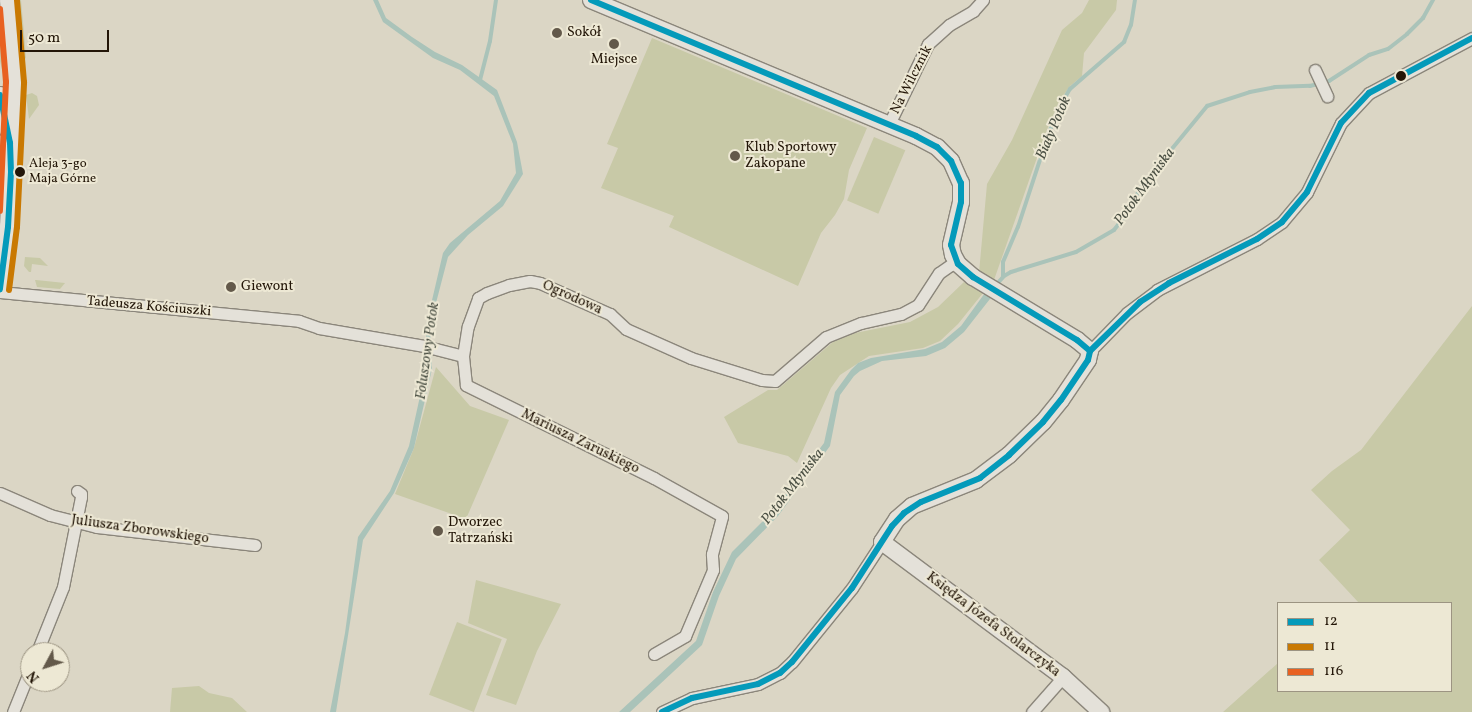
<!DOCTYPE html>
<html>
<head>
<meta charset="utf-8">
<style>
  body { margin:0 }
  #map { position:relative; width:1472px; height:712px; overflow:hidden; background:#dbd6c5; font-family:Vollkorn,serif }
  div>[style] { position:absolute }
  .green>* { inset:0; background:#c8c9a7; transform-origin:0 0 }
  .water>* { inset:0; background:#aac3b9 }
  .stream>* { height:4px; margin:-2px; padding:0 2px; transform-origin:2px; border-radius:2px; background:#aac3b9 }
  .roads { filter:drop-shadow(1px 0 #8b867b) drop-shadow(-1px 0 #8b867b) drop-shadow(0 1px #8b867b) drop-shadow(0 -1px #8b867b) }
  .street>* { height:11px; margin:-5.5px; padding:0 5.5px; transform-origin:5.5px; border-radius:5.5px; background:#e4e1d9 }
  .secondary>* { height:16px; margin:-8px; padding:0 8px; transform-origin:8px; border-radius:8px; background:#e4e1d9 }
  .bus-1>* { height:6px; margin:-3px; padding:0 3px; transform-origin:3px; border-radius:3px; background:#049aba }
  .bus-2>* { height:6px; margin:-3px; padding:0 3px; transform-origin:3px; border-radius:3px; background:#c97902 }
  .bus-3>* { height:6px; margin:-3px; padding:0 3px; transform-origin:3px; border-radius:3px; background:#e86121 }
  .dots>* { width:14px; height:14px; translate:-50% -50%; box-sizing:border-box; border:2px solid #ede8d4; border-radius:50% }
  span { translate:-50% -50%; white-space:nowrap; text-align:center; line-height:1.15; -webkit-text-stroke:4px #ede8d4; paint-order:stroke }
  .bus-label { font-size:13px; color:#231608 }
  .left { translate:0 -50%; text-align:left }
  .poi-label { font-size:14px; color:#231608 }
  .street-label { font-size:14px; color:#231608 }
  .water-label { font-size:15px; color:#4b5044; font-style:italic }
  .legend { position:absolute; left:1277px; top:602px; width:175px; height:90px; box-sizing:border-box; background:#ede8d4; border:1px solid #9c9482; margin:0; padding:6px 9px; list-style:none; font-size:15px; color:#231608 }
  .legend li { display:flex; align-items:center; gap:10px; height:25px }
  .legend b { width:25px; border:1px solid #9c9482 }
  .north { position:absolute; left:20px; top:642px; width:50px; height:50px; box-sizing:border-box; background:#ede8d4; border:1px solid #9c9482; border-radius:50%; rotate:230deg; font-size:14px; font-weight:700; line-height:20px; text-align:center; color:#231608 }
  .north::after { content:''; display:block; margin:auto; width:18px; height:22px; background:#63594a; clip-path:polygon(50% 0,100% 100%,50% 72%,0 100%) }
  .scale { position:absolute; left:20px; top:30px; width:89px; height:22px; box-sizing:border-box; border:2px solid #231608; border-top:0; padding-left:6px; font-size:15px; line-height:18px; white-space:nowrap; color:#231608; -webkit-text-stroke:4px #ede8d4; paint-order:stroke }
</style>
</head>
<body>
<div id="map">
  <div class="green">
    <div style="clip-path:polygon(0 0,7px 69px,3px 74px,0 61px)"></div>
    <div style="clip-path:polygon(15px 0,21px 0,24px 33px,26px 58px,21px 63px)"></div>
    <div style="clip-path:polygon(1089px 0,1117px 0,1116px 10px,1084px 53px,1082px 76px,1069px 87px,1058px 104px,1046px 132px,994px 280px,979px 273px,987px 184px,1012px 140px,1062px 30px,1082px 13px)"></div>
    <div style="clip-path:polygon(652px 38px,867px 128px,849px 170px,844px 199px,835px 215px,821px 233px,798px 286px,669px 227px,674px 216px,601px 188px,618px 148px,607px 144px)"></div>
    <div style="clip-path:polygon(32px 93px,37px 96px,39px 105px,29px 119px,26px 95px)"></div>
    <div style="left:874px;top:137px;width:34px;height:69px;rotate:23deg"></div>
    <div style="clip-path:polygon(25px 257px,40px 258px,48px 266px,32px 264px,31px 272px,29px 272px,24px 266px)"></div>
    <div style="clip-path:polygon(35px 280px,36px 280px,65px 283px,60px 289px,37px 287px)"></div>
    <div style="clip-path:polygon(964px 282px,983px 293px,958px 324px,940px 341px,923px 348px,869px 356px,840px 375px,831px 388px,797px 463px,788px 456px,738px 443px,724px 417px,768px 390px,777px 390px,833px 342px,855px 333px,910px 322px,938px 307px)"></div>
    <div style="clip-path:polygon(1472px 306px,1472px 712px,1223px 712px,1278px 663px,1278px 691px,1451px 691px,1451px 603px,1359px 603px,1319px 560px,1350px 530px,1311px 490px,1332px 471px,1361px 450px)"></div>
    <div style="clip-path:polygon(436px 367px,470px 406px,509px 420px,466px 519px,395px 494px,414px 448px)"></div>
    <div style="clip-path:polygon(476px 580px,561px 604px,537px 651px,516px 705px,486px 695px,507px 639px,468px 623px)"></div>
    <div style="left:457px;top:622px;width:48px;height:78px;rotate:21deg"></div>
    <div style="clip-path:polygon(199px 686px,209px 693px,232px 698px,247px 712px,170px 712px,172px 688px)"></div>
  </div>
  <div class="water">
    <div style="clip-path:polygon(373px 0,378px 0,386px 18px,412px 37px,435px 52px,462px 65px,497px 90px,517px 142px,523px 174px,503px 206px,468px 235px,448px 257px,430px 326px,432px 369px,414px 448px,394px 493px,363px 540px,336px 712px,330px 712px,345px 633px,358px 537px,390px 491px,409px 446px,426px 369px,426px 326px,443px 253px,450px 243px,500px 201px,516px 173px,513px 144px,494px 96px,460px 70px,433px 58px,383px 22px)"></div>
    <div style="clip-path:polygon(990px 286px,997px 290px,964px 332px,945px 348px,926px 356px,882px 361px,860px 371px,854px 376px,840px 395px,830px 446px,778px 516px,736px 559px,719px 596px,702px 645px,630px 712px,619px 712px,696px 641px,713px 592px,732px 552px,772px 512px,824px 443px,835px 392px,851px 370px,858px 363px,871px 358px,925px 349px,942px 342px,961px 326px)"></div>
  </div>
  <div class="stream">
    <div style="left:480px;top:80px;width:40px;rotate:-75.6deg"></div>
    <div style="left:490px;top:41px;width:41px;rotate:-81.7deg"></div>
    <div style="left:1003px;top:276px;width:14px;rotate:-90deg"></div>
    <div style="left:1003px;top:262px;width:38px;rotate:-67deg"></div>
    <div style="left:1018px;top:227px;width:97px;rotate:-71.9deg"></div>
    <div style="left:1048px;top:135px;width:31px;rotate:-68deg"></div>
    <div style="left:1060px;top:106px;width:20px;rotate:-60deg"></div>
    <div style="left:1070px;top:89px;width:72px;rotate:-41deg"></div>
    <div style="left:1124px;top:42px;width:18px;rotate:-68deg"></div>
    <div style="left:1131px;top:25px;width:25px;rotate:-81deg"></div>
    <div style="left:995px;top:286px;width:13px;rotate:-48deg"></div>
    <div style="left:1004px;top:276px;width:8px;rotate:-30deg"></div>
    <div style="left:1011px;top:272px;width:68px;rotate:-17.1deg"></div>
    <div style="left:1076px;top:252px;width:44px;rotate:-30.1deg"></div>
    <div style="left:1114px;top:230px;width:18px;rotate:-52deg"></div>
    <div style="left:1125px;top:216px;width:37px;rotate:-61deg"></div>
    <div style="left:1143px;top:184px;width:101px;rotate:-50.6deg"></div>
    <div style="left:1207px;top:106px;width:45px;rotate:-18deg"></div>
    <div style="left:1250px;top:92px;width:25px;rotate:-11deg"></div>
    <div style="left:1275px;top:87px;width:35px;rotate:-2deg"></div>
    <div style="left:1310px;top:86px;width:20px;rotate:-15deg"></div>
    <div style="left:1329px;top:81px;width:48px;rotate:-33deg"></div>
    <div style="left:1369px;top:55px;width:20px;rotate:-18deg"></div>
    <div style="left:1388px;top:49px;width:24px;rotate:-38deg"></div>
    <div style="left:1407px;top:34px;width:23px;rotate:-45deg"></div>
    <div style="left:1423px;top:18px;width:21px;rotate:-61deg"></div>
  </div>
  <div class="roads">
    <div class="street">
      <div style="left:1315px;top:70px;width:29px;rotate:65deg"></div>
      <div style="left:889px;top:124px;width:89px;rotate:-64deg"></div>
      <div style="left:928px;top:44px;width:28px;rotate:-42deg"></div>
      <div style="left:949px;top:25px;width:28px;rotate:-30deg"></div>
      <div style="left:973px;top:11px;width:15px;rotate:-48deg"></div>
      <div style="left:0;top:292px;width:300px;rotate:5.5deg"></div>
      <div style="left:299px;top:321px;width:21px;rotate:19deg"></div>
      <div style="left:319px;top:328px;width:107px;rotate:9.7deg"></div>
      <div style="left:424px;top:346px;width:40px;rotate:14.4deg"></div>
      <div style="left:1090px;top:351px;width:53px;rotate:-45.8deg"></div>
      <div style="left:1127px;top:313px;width:38px;rotate:-37deg"></div>
      <div style="left:1157px;top:290px;width:112px;rotate:-27deg"></div>
      <div style="left:1257px;top:239px;width:30px;rotate:-34deg"></div>
      <div style="left:1282px;top:222px;width:39px;rotate:-50deg"></div>
      <div style="left:1307px;top:192px;width:77px;rotate:-63.8deg"></div>
      <div style="left:1341px;top:123px;width:41px;rotate:-47deg"></div>
      <div style="left:1369px;top:93px;width:117px;rotate:-28.1deg"></div>
      <div style="left:0;top:493px;width:55px;rotate:23.7deg"></div>
      <div style="left:50px;top:515px;width:49px;rotate:14.3deg"></div>
      <div style="left:97px;top:527px;width:159px;rotate:6.5deg"></div>
      <div style="left:37px;top:652px;width:70px;rotate:-68.2deg"></div>
      <div style="left:63px;top:587px;width:92px;rotate:-78.7deg"></div>
      <div style="left:81px;top:497px;width:3px;rotate:-90deg"></div>
      <div style="left:81px;top:494px;width:5px;rotate:-143deg"></div>
      <div style="left:654px;top:654px;width:36px;rotate:-30deg"></div>
      <div style="left:685px;top:636px;width:72px;rotate:-67deg"></div>
      <div style="left:713px;top:570px;width:16px;rotate:-94deg"></div>
      <div style="left:712px;top:554px;width:39px;rotate:-75deg"></div>
      <div style="left:722px;top:516px;width:78px;rotate:-150.8deg"></div>
      <div style="left:654px;top:478px;width:210px;rotate:-153.7deg"></div>
      <div style="left:466px;top:385px;width:29px;rotate:-96deg"></div>
      <div style="left:463px;top:356px;width:30px;rotate:-81deg"></div>
      <div style="left:468px;top:326px;width:30px;rotate:-70deg"></div>
      <div style="left:478px;top:298px;width:10px;rotate:-29deg"></div>
      <div style="left:487px;top:293px;width:23px;rotate:-20deg"></div>
      <div style="left:509px;top:285px;width:21px;rotate:-11deg"></div>
      <div style="left:530px;top:281px;width:10px;rotate:11deg"></div>
      <div style="left:540px;top:283px;width:77px;rotate:23.9deg"></div>
      <div style="left:610px;top:314px;width:22px;rotate:43deg"></div>
      <div style="left:626px;top:329px;width:71px;rotate:24deg"></div>
      <div style="left:691px;top:358px;width:74px;rotate:17.2deg"></div>
      <div style="left:762px;top:380px;width:13px;rotate:4deg"></div>
      <div style="left:775px;top:381px;width:67px;rotate:-40.8deg"></div>
      <div style="left:826px;top:337px;width:38px;rotate:-22deg"></div>
      <div style="left:861px;top:323px;width:41px;rotate:-12.7deg"></div>
      <div style="left:901px;top:314px;width:19px;rotate:-28deg"></div>
      <div style="left:918px;top:305px;width:38px;rotate:-57deg"></div>
      <div style="left:939px;top:273px;width:21px;rotate:-35deg"></div>
      <div style="left:13px;top:712px;width:45px;rotate:-68deg"></div>
      <div style="left:662px;top:712px;width:33px;rotate:-25deg"></div>
      <div style="left:692px;top:698px;width:67px;rotate:-12deg"></div>
      <div style="left:758px;top:684px;width:25px;rotate:-27deg"></div>
      <div style="left:780px;top:673px;width:16px;rotate:-43deg"></div>
      <div style="left:792px;top:662px;width:95px;rotate:-51deg"></div>
      <div style="left:852px;top:588px;width:55px;rotate:-56.9deg"></div>
      <div style="left:1032px;top:712px;width:47px;rotate:-48.5deg"></div>
    </div>
    <div class="secondary">
      <div style="left:591px;top:0;width:352px;rotate:22.7deg"></div>
      <div style="left:916px;top:136px;width:24px;rotate:28deg"></div>
      <div style="left:937px;top:147px;width:20px;rotate:45deg"></div>
      <div style="left:951px;top:161px;width:24px;rotate:66deg"></div>
      <div style="left:961px;top:183px;width:19px;rotate:90deg"></div>
      <div style="left:961px;top:202px;width:44px;rotate:103.1deg"></div>
      <div style="left:951px;top:245px;width:10px;rotate:79deg"></div>
      <div style="left:953px;top:255px;width:10px;rotate:61deg"></div>
      <div style="left:958px;top:264px;width:20px;rotate:41deg"></div>
      <div style="left:973px;top:277px;width:122px;rotate:31.2deg"></div>
      <div style="left:1077px;top:340px;width:17px;rotate:40deg"></div>
      <div style="left:1090px;top:351px;width:9px;rotate:103deg"></div>
      <div style="left:1088px;top:360px;width:48px;rotate:124deg"></div>
      <div style="left:1061px;top:400px;width:28px;rotate:129deg"></div>
      <div style="left:1043px;top:422px;width:47px;rotate:135.9deg"></div>
      <div style="left:1009px;top:455px;width:41px;rotate:142.9deg"></div>
      <div style="left:976px;top:480px;width:69px;rotate:157.9deg"></div>
      <div style="left:912px;top:506px;width:20px;rotate:139deg"></div>
      <div style="left:897px;top:519px;width:27px;rotate:123deg"></div>
      <div style="left:882px;top:542px;width:226px;rotate:36.7deg"></div>
      <div style="left:1063px;top:677px;width:52px;rotate:42.6deg"></div>
      <div style="left:0;top:95px;width:35px;rotate:78deg"></div>
      <div style="left:0;top:289px;width:63px;rotate:-82.6deg"></div>
      <div style="left:8px;top:227px;width:145px;rotate:-87.2deg"></div>
      <div style="left:15px;top:82px;width:82px;rotate:-94.9deg"></div>
    </div>
  </div>
  <div class="bus-1">
    <div style="left:591px;top:0;width:352px;rotate:22.7deg"></div>
    <div style="left:916px;top:136px;width:24px;rotate:28deg"></div>
    <div style="left:937px;top:147px;width:20px;rotate:45deg"></div>
    <div style="left:951px;top:161px;width:24px;rotate:66deg"></div>
    <div style="left:961px;top:183px;width:19px;rotate:90deg"></div>
    <div style="left:961px;top:202px;width:44px;rotate:103.1deg"></div>
    <div style="left:951px;top:245px;width:20px;rotate:70deg"></div>
    <div style="left:958px;top:264px;width:20px;rotate:41deg"></div>
    <div style="left:973px;top:277px;width:122px;rotate:31.2deg"></div>
    <div style="left:1077px;top:340px;width:17px;rotate:40deg"></div>
    <div style="left:0;top:95px;width:49px;rotate:78.2deg"></div>
    <div style="left:10px;top:143px;width:29px;rotate:88deg"></div>
    <div style="left:11px;top:172px;width:55px;rotate:93.1deg"></div>
    <div style="left:8px;top:227px;width:63px;rotate:97.4deg"></div>
    <div style="left:662px;top:712px;width:33px;rotate:-25deg"></div>
    <div style="left:692px;top:698px;width:67px;rotate:-12deg"></div>
    <div style="left:758px;top:684px;width:25px;rotate:-27deg"></div>
    <div style="left:780px;top:673px;width:16px;rotate:-43deg"></div>
    <div style="left:792px;top:662px;width:95px;rotate:-51deg"></div>
    <div style="left:852px;top:588px;width:74px;rotate:-57.2deg"></div>
    <div style="left:892px;top:526px;width:18px;rotate:-47deg"></div>
    <div style="left:904px;top:513px;width:20px;rotate:-33deg"></div>
    <div style="left:921px;top:502px;width:64px;rotate:-22.1deg"></div>
    <div style="left:980px;top:478px;width:37px;rotate:-38deg"></div>
    <div style="left:1009px;top:455px;width:47px;rotate:-44.1deg"></div>
    <div style="left:1043px;top:422px;width:28px;rotate:-51deg"></div>
    <div style="left:1061px;top:400px;width:48px;rotate:-56deg"></div>
    <div style="left:1088px;top:360px;width:9px;rotate:-77deg"></div>
    <div style="left:1090px;top:351px;width:70px;rotate:-44.4deg"></div>
    <div style="left:1140px;top:302px;width:35px;rotate:-33deg"></div>
    <div style="left:1169px;top:283px;width:98px;rotate:-26.6deg"></div>
    <div style="left:1257px;top:239px;width:30px;rotate:-34deg"></div>
    <div style="left:1282px;top:222px;width:39px;rotate:-50deg"></div>
    <div style="left:1307px;top:192px;width:77px;rotate:-63.8deg"></div>
    <div style="left:1341px;top:123px;width:41px;rotate:-47deg"></div>
    <div style="left:1369px;top:93px;width:117px;rotate:-28.1deg"></div>
  </div>
  <div class="bus-2">
    <div style="left:9px;top:290px;width:64px;rotate:-82.8deg"></div>
    <div style="left:17px;top:227px;width:145px;rotate:-87.2deg"></div>
    <div style="left:24px;top:82px;width:82px;rotate:-94.9deg"></div>
  </div>
  <div class="bus-3">
    <div style="left:0;top:9px;width:73px;rotate:85.3deg"></div>
    <div style="left:6px;top:82px;width:129px;rotate:92.7deg"></div>
  </div>
  <div class="dots">
    <div style="left:557px;top:33px;background:#63594a"></div>
    <div style="left:614px;top:44px;background:#63594a"></div>
    <div style="left:1401px;top:76px;background:#231608"></div>
    <div style="left:735px;top:156px;background:#63594a"></div>
    <div style="left:20px;top:172px;background:#231608"></div>
    <div style="left:231px;top:287px;background:#63594a"></div>
    <div style="left:438px;top:531px;background:#63594a"></div>
  </div>
  <div class="bus-label">
    <span class="left" style="left:29px;top:172px">Aleja 3-go<br>Maja Górne</span>
  </div>
  <div class="poi-label">
    <span class="left" style="left:567px;top:33px">Sokół</span>
    <span style="left:614px;top:60px">Miejsce</span>
    <span class="left" style="left:745px;top:156px">Klub Sportowy<br>Zakopane</span>
    <span class="left" style="left:241px;top:287px">Giewont</span>
    <span class="left" style="left:448px;top:531px">Dworzec<br>Tatrzański</span>
  </div>
  <div class="street-label">
    <span style="left:912px;top:80px;rotate:-63deg">Na Wilcznik</span>
    <span style="left:572px;top:298px;rotate:24deg">Ogrodowa</span>
    <span style="left:149px;top:307px;rotate:5deg">Tadeusza Kościuszki</span>
    <span style="left:580px;top:442px;rotate:26deg">Mariusza Zaruskiego</span>
    <span style="left:140px;top:530px;rotate:8deg">Juliusza Zborowskiego</span>
    <span style="left:993px;top:625px;rotate:37deg">Księdza Józefa Stolarczyka</span>
  </div>
  <div class="water-label">
    <span style="left:1054px;top:128px;rotate:-67deg">Biały Potok</span>
    <span style="left:1145px;top:187px;rotate:-54deg">Potok Młyniska</span>
    <span style="left:428px;top:351px;rotate:-82deg">Foluszowy Potok</span>
    <span style="left:793px;top:487px;rotate:-52deg">Potok Młyniska</span>
  </div>
  <ul class="legend">
  <li><b style="height:6px;background:#049aba"></b>12</li>
  <li><b style="height:6px;background:#c97902"></b>11</li>
  <li><b style="height:6px;background:#e86121"></b>116</li>
  </ul>
  <div class="north">N</div>
  <div class="scale">50 m</div>
</div>
</body>
</html>
